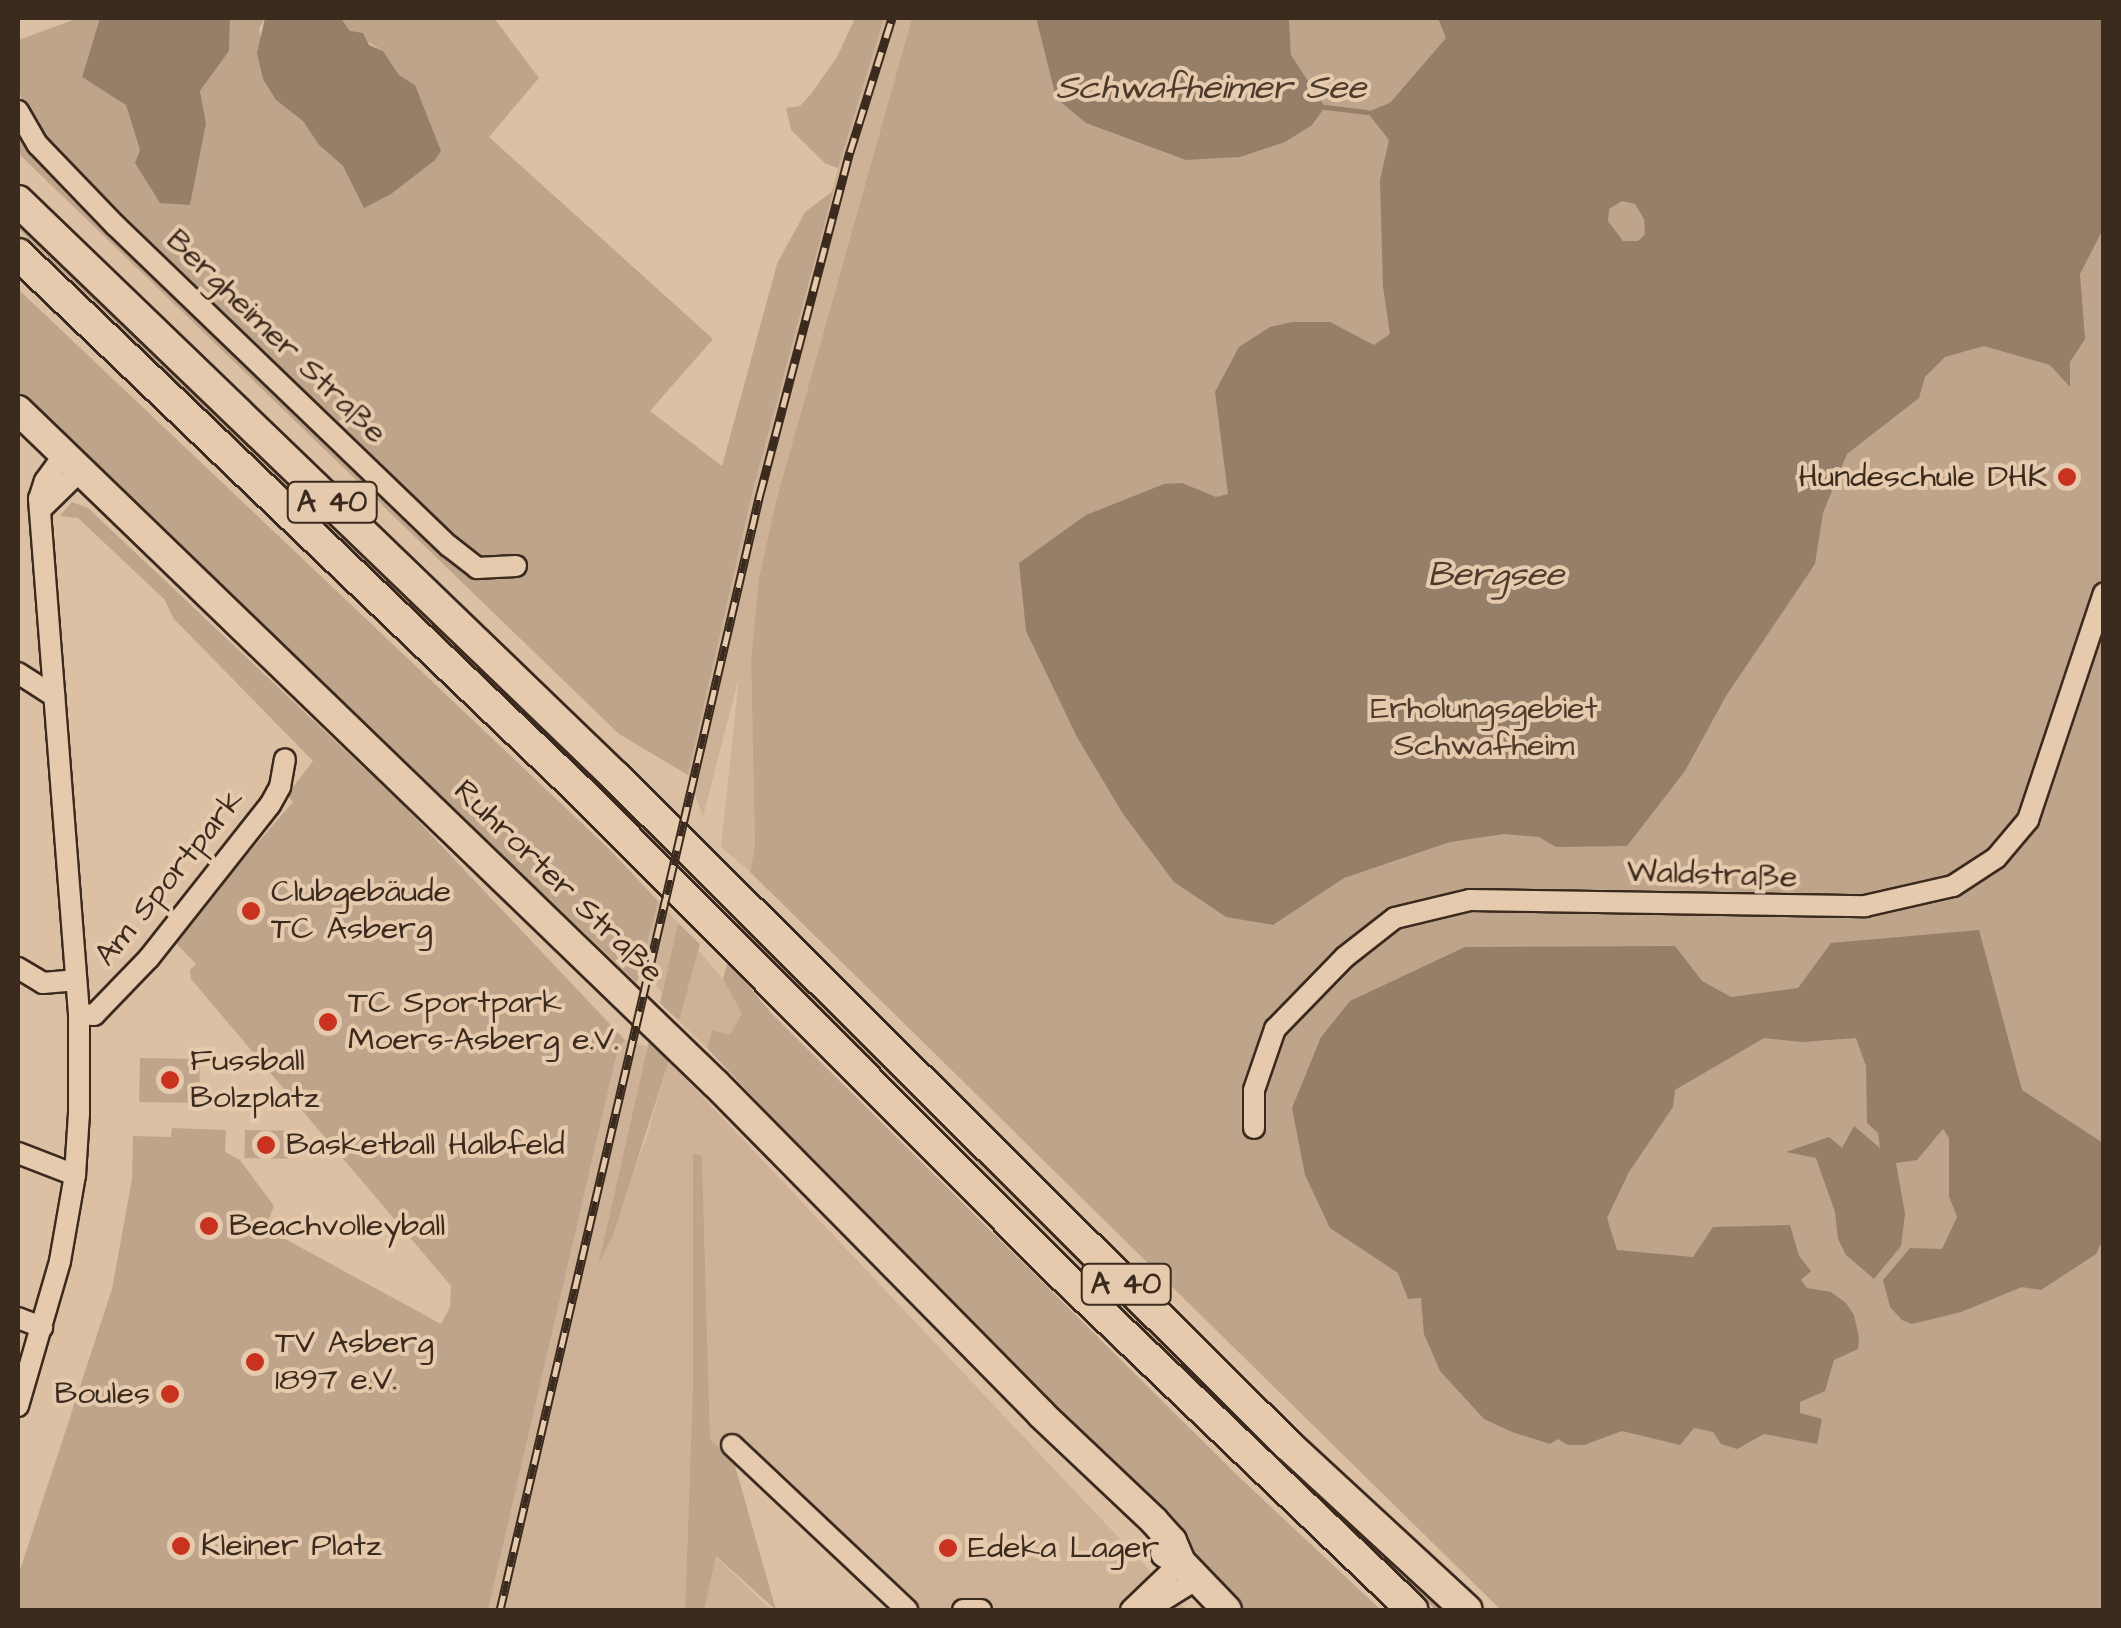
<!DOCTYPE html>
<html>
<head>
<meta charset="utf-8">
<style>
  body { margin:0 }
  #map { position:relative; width:2121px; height:1628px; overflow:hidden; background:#dcc0a4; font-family:"Architects Daughter",sans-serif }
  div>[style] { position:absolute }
  .built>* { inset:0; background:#cdb297 }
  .green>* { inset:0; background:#bea48b; transform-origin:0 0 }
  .water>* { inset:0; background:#957f69 }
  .stream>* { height:5px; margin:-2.5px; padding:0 2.5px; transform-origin:2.5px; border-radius:2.5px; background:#957f69 }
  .roads { filter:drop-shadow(2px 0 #3b2a1e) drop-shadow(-2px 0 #3b2a1e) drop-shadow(0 2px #3b2a1e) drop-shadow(0 -2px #3b2a1e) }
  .minor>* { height:20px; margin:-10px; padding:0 10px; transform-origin:10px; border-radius:10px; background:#e6caad }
  .major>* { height:28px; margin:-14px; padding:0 14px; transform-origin:14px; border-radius:14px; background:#e6caad }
  .highway>* { height:30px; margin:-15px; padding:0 15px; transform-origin:15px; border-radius:15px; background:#e6caad }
  .rail>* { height:9px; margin-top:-4.5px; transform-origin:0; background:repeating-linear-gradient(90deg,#e6caad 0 15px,#3b2a1e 0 30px); box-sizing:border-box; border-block:2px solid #3b2a1e }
  .dots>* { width:28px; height:28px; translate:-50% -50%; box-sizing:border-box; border:5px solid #e6caad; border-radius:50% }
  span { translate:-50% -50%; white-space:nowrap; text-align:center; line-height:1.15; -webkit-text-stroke:8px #e6caad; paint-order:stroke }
  .shield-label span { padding:2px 8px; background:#e6caad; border:2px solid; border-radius:8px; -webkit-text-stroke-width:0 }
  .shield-label { font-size:30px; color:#3b2a1e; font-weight:700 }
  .street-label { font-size:32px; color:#3b2a1e }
  .poi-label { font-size:32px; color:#3b2a1e }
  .right { translate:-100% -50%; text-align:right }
  .left { translate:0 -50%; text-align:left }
  .park-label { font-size:32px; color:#4f3c2e }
  .water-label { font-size:35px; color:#4d3b2d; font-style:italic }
  .frame { position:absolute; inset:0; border:20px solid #3b2a1e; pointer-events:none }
</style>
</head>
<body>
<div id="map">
  <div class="built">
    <div style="clip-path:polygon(884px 18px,912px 18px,776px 501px,759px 578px,751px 661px,755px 846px,750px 872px,721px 847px,739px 677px,703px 817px,688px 775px,752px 494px,838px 168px)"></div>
    <div style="clip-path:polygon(658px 901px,678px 923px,662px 994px,642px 963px)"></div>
    <div style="clip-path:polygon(698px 950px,723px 979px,743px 1012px,730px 1035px,712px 1031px,707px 1048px,679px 1021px)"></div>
    <div style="clip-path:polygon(625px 1040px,648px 1047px,598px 1263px,646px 1139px,669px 1061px,1187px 1610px,892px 1610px,710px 1439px,702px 1156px,693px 1154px,693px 1384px,685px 1610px,488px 1610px,618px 1048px)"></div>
    <div style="clip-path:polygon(715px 1556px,771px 1610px,704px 1610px)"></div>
  </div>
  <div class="green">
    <div style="clip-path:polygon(18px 18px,19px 40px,78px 18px,100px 18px,82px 77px,126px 104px,140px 150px,206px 123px,200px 91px,229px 51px,230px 18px,265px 18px,259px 29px,276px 100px,304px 121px,319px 145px,343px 166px,415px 85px,399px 75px,383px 51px,350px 31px,341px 18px,322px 18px,494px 18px,539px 78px,489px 137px,713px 339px,650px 411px,722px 466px,777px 264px,805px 212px,833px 191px,752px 494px,688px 775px,619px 734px,18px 153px,18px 114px,22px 104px,18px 79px)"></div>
    <div style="clip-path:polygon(855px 18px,884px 18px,838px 168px,826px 164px,791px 130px,786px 108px,800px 106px,811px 94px,837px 57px)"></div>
    <div style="clip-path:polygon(912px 18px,1036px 18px,1056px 98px,1291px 55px,1289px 18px,2103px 18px,2103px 1610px,1501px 1610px,750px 872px,755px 846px,751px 661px,759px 578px,776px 501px)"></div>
    <div style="clip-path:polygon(18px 221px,669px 848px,668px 857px,18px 228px)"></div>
    <div style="clip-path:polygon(18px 289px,610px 850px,658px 901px,637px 983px,18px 394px)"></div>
    <div style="clip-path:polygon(72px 502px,88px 508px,402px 804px,625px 1040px,618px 1048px,488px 1610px,18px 1610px,18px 1576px,112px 1289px,132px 1179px,133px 1136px,171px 1137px,172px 1128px,226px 1130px,225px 1152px,240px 1160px,274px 1206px,265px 1228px,441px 1324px,450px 1307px,451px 1286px,191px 979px,190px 970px,196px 964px,173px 940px,293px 802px,287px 795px,313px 761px,174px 619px,164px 599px,78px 518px,60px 516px)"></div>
    <div style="clip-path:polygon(739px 918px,1447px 1610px,1436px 1610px,1210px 1395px,738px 925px)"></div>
    <div style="clip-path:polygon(678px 923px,700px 944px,679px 1021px,660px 1003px)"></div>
    <div style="clip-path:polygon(728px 961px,771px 1013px,1238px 1476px,1381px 1610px,1245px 1610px,971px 1329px,707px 1048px,712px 1030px,730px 1035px,742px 1013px,723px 979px)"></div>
    <div style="clip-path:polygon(649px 1041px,669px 1061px,613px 1235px,598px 1265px)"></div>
    <div style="left:140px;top:1058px;width:60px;height:44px;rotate:1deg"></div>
    <div style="left:245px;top:1130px;width:43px;height:28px;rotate:1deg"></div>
    <div style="clip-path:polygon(693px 1154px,702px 1155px,710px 1439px,734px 1462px,776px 1610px,716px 1556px,704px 1610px,685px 1610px,693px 1384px)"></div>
  </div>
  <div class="water">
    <div style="clip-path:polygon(100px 18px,230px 18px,229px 51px,200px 91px,206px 123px,190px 205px,160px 203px,135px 163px,140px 150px,126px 105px,82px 77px)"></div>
    <div style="clip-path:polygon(265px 18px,341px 18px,350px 31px,363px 33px,369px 45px,383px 51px,399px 75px,415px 85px,441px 151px,435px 160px,391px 194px,364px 208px,343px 166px,319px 145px,303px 121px,276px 100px,263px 79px,257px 53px)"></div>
    <div style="clip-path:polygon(1036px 18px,1289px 18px,1291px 55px,1325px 107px,1312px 125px,1285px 142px,1240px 157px,1186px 160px,1086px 123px,1056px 98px)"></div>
    <div style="clip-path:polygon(evenodd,1438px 18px,2103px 18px,2103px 229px,2080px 274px,2085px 339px,2070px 362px,2070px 387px,2050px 365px,1984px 346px,1945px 357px,1925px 377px,1919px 398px,1847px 454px,1823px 513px,1815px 564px,1726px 696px,1685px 771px,1627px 846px,1556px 847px,1539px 837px,1504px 834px,1450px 842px,1344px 878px,1273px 925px,1226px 917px,1174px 882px,1123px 814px,1077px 737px,1026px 631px,1019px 563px,1086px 515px,1164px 484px,1182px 483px,1216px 497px,1228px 494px,1215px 392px,1239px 347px,1270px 327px,1292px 322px,1330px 322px,1374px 345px,1390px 334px,1383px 287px,1380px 180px,1389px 140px,1367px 112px,1390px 103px,1446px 38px,1438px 18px,1622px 201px,1635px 204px,1644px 219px,1645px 234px,1638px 241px,1623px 241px,1608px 221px,1609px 209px,1622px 201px)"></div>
    <div style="clip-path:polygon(1979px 930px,2022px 1090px,2103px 1143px,2103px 1239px,2096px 1254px,2041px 1290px,2022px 1287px,1961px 1312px,1912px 1324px,1902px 1320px,1890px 1307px,1883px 1280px,1910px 1248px,1942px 1249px,1957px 1217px,1949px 1196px,1949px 1138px,1943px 1129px,1917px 1160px,1896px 1163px,1905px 1214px,1901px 1246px,1874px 1279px,1846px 1255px,1838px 1239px,1835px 1212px,1816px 1158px,1786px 1152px,1829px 1137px,1842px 1148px,1854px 1126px,1880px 1148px,1878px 1133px,1867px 1123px,1866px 1066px,1856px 1038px,1802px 1042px,1764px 1038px,1675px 1090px,1673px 1107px,1629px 1172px,1607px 1218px,1617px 1250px,1693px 1257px,1713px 1227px,1790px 1225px,1799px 1256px,1811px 1271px,1801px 1280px,1807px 1288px,1831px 1292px,1846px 1303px,1854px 1315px,1859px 1338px,1858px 1349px,1834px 1360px,1825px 1391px,1800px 1402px,1800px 1413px,1822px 1419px,1817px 1444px,1764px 1434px,1737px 1449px,1721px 1444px,1713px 1432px,1694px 1428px,1680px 1445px,1622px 1431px,1584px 1445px,1568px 1445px,1558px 1439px,1550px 1444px,1512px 1432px,1484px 1419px,1440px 1371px,1424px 1334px,1421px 1298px,1408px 1299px,1398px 1273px,1330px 1228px,1305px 1175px,1292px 1108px,1321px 1037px,1350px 1001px,1465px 947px,1675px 946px,1702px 981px,1731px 997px,1798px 988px,1831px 943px)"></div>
  </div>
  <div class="stream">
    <div style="left:1325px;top:107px;width:42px;rotate:6.8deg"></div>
  </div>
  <div class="roads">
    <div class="minor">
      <div style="left:18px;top:111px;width:39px;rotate:60deg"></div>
      <div style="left:38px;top:145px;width:112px;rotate:46.1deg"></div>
      <div style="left:116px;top:226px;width:462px;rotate:43.9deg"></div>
      <div style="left:449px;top:546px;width:36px;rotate:38deg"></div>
      <div style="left:477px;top:568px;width:39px;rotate:-3deg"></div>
      <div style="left:40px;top:510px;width:56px;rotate:-44.3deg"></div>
      <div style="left:18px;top:673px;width:43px;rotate:32.6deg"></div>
      <div style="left:18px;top:968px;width:29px;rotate:31deg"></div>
      <div style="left:43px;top:983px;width:32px;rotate:-5deg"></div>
      <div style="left:79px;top:1014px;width:15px;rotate:4deg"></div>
      <div style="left:94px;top:1015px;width:79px;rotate:-46deg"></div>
      <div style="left:149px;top:958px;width:195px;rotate:-51.7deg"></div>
      <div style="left:270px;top:805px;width:21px;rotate:-61deg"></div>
      <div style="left:280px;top:787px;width:28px;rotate:-80deg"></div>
      <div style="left:1254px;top:1128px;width:38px;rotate:-90deg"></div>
      <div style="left:1254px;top:1090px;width:65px;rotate:-71deg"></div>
      <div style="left:1275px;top:1029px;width:100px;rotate:-45.8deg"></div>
      <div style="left:1345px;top:957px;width:63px;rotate:-38deg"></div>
      <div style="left:1395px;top:918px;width:77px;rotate:-13.5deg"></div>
      <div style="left:1470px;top:900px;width:395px;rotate:0.9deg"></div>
      <div style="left:1865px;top:906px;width:90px;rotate:-12.8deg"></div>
      <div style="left:1953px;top:886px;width:51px;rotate:-33.1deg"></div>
      <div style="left:1996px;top:858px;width:50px;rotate:-49.9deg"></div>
      <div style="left:2028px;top:820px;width:239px;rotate:-71.5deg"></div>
      <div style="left:18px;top:1153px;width:61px;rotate:21.1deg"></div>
      <div style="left:18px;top:1318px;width:26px;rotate:21deg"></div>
      <div style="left:18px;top:1406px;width:151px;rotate:-73.8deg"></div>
      <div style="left:60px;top:1261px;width:87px;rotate:-80.1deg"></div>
      <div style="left:75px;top:1175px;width:62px;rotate:-86.3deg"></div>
      <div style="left:79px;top:1113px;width:99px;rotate:-90deg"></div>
      <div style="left:79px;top:1014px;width:517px;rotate:-94.44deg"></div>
      <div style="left:39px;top:499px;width:19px;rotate:-72deg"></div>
      <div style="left:45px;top:481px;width:32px;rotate:-54deg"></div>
      <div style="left:732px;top:1445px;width:241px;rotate:43.3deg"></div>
      <div style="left:963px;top:1610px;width:18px"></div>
      <div style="left:1131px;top:1610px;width:69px;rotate:-43.8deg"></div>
      <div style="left:1147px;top:1610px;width:59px;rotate:-31.8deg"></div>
    </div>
    <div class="major">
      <div style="left:18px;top:410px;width:970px;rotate:44deg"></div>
      <div style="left:716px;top:1084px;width:463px;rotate:45.4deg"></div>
      <div style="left:1041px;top:1414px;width:156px;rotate:43.4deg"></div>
      <div style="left:1154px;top:1521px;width:27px;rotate:48deg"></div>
      <div style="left:1172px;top:1541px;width:23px;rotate:67deg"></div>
      <div style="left:1165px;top:1553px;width:18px;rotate:29deg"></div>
      <div style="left:1181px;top:1562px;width:66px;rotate:46.2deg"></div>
    </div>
    <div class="highway">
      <div style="left:18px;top:201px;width:830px;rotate:43.93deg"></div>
      <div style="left:616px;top:777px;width:948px;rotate:44.83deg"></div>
      <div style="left:1288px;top:1445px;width:243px;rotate:42.7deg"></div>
      <div style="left:18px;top:254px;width:780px;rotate:43.7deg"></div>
      <div style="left:582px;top:793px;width:679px;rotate:45.12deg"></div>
      <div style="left:1061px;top:1274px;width:486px;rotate:43.7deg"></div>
    </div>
  </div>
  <div class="rail">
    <div style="left:500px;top:1610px;width:1146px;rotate:-76.89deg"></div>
    <div style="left:760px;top:494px;width:354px;rotate:-75.3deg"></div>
    <div style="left:850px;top:152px;width:140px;rotate:-72.6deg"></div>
  </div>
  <div class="dots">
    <div style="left:2067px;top:477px;background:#c8321e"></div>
    <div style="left:251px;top:911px;background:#c8321e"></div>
    <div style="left:328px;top:1022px;background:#c8321e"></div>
    <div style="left:170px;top:1080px;background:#c8321e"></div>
    <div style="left:266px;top:1145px;background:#c8321e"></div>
    <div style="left:209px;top:1226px;background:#c8321e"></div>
    <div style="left:255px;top:1362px;background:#c8321e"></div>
    <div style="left:170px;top:1394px;background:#c8321e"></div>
    <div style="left:181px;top:1546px;background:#c8321e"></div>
    <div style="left:948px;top:1548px;background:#c8321e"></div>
  </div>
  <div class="shield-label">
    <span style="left:332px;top:502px">A 40</span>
    <span style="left:1126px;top:1284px">A 40</span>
  </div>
  <div class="street-label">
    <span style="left:276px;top:337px;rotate:44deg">Bergheimer Straße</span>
    <span style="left:1712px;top:875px;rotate:2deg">Waldstraße</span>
    <span style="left:170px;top:878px;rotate:-51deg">Am Sportpark</span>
    <span style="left:558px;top:882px;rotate:44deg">Ruhrorter Straße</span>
  </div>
  <div class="poi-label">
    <span class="right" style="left:2047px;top:477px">Hundeschule DHK</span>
    <span class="left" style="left:271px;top:911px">Clubgebäude<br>TC Asberg</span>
    <span class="left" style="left:348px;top:1022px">TC Sportpark<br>Moers-Asberg e.V.</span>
    <span class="left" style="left:190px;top:1080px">Fussball<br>Bolzplatz</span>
    <span class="left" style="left:286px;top:1145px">Basketball Halbfeld</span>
    <span class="left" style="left:229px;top:1226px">Beachvolleyball</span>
    <span class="left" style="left:275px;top:1362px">TV Asberg<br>1897 e.V.</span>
    <span class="right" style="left:150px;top:1394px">Boules</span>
    <span class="left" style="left:201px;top:1546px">Kleiner Platz</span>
    <span class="left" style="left:968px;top:1548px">Edeka Lager</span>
  </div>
  <div class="park-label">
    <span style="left:1484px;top:728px">Erholungsgebiet<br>Schwafheim</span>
  </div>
  <div class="water-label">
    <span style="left:1211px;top:88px">Schwafheimer See</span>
    <span style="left:1496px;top:575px">Bergsee</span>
  </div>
  <div class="frame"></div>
</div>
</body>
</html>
